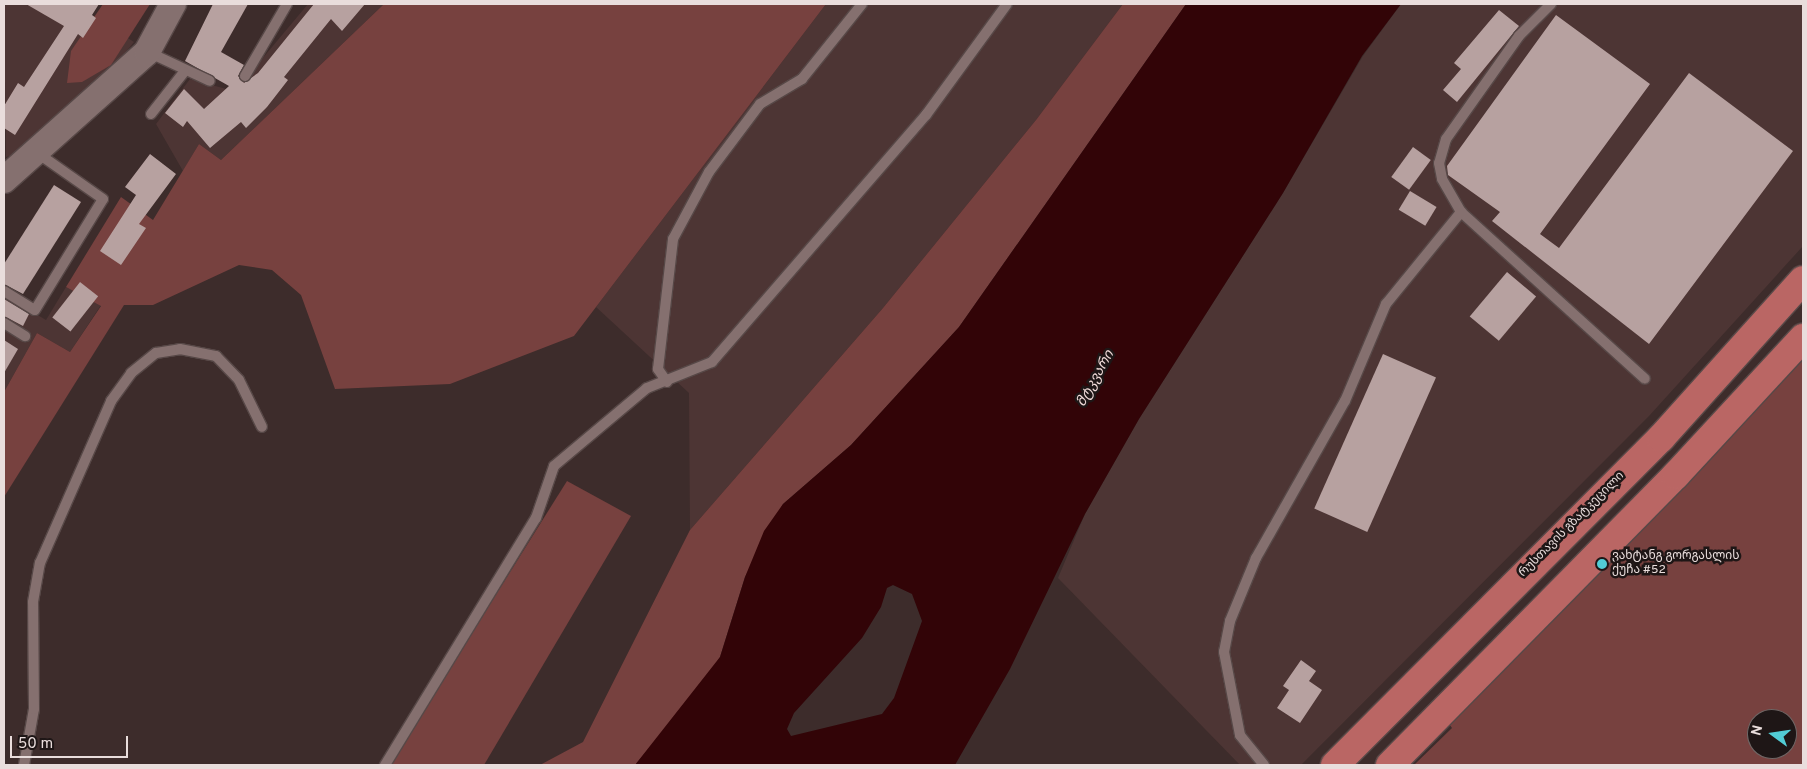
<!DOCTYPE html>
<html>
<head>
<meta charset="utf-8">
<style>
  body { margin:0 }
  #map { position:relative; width:1807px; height:769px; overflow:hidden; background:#3d2c2b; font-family:Overpass,"Noto Sans Georgian",sans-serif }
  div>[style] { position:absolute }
  .built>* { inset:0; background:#4d3534 }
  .green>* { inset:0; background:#77413f }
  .water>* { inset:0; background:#320407 }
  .building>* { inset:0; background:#b7a1a0; transform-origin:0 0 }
  .roads { filter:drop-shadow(1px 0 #574847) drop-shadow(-1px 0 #574847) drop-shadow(0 1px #574847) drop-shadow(0 -1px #574847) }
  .service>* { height:10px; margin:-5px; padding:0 5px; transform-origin:5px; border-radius:5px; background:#85706f }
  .secondary>* { height:26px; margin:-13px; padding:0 13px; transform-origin:13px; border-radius:13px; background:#85706f }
  .trunk>* { height:28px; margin:-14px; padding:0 14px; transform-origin:14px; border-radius:14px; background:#ba6664 }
  .dots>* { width:14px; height:14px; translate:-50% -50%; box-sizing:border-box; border:2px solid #1e1616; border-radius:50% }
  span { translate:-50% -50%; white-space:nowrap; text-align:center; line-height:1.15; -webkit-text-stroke:5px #1e1616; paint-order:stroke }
  .street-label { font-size:12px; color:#e9dddc }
  .poi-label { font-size:12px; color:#e9dddc }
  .left { translate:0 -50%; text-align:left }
  .water-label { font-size:14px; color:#f1dbd9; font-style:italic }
  .frame { position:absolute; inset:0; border:5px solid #e9dddc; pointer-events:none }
  .north { position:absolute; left:1747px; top:709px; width:50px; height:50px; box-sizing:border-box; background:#1e1616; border:1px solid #6f6665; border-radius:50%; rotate:284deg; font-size:14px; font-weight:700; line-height:20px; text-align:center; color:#e9dddc }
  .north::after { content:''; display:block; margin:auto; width:18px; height:22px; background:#52ccd5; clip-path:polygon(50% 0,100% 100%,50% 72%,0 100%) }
  .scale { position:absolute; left:10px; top:736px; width:118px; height:22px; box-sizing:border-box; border:2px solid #e9dddc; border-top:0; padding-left:6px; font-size:15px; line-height:18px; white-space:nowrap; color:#e9dddc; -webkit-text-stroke:4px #1e1616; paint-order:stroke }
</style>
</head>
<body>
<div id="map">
  <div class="built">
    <div style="clip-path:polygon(4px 4px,75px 4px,134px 42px,103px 80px,18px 154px,6px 157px)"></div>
    <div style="clip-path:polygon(308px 4px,384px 4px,221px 160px,199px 144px,183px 171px,156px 124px,190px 79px,230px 90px,241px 84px)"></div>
    <div style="clip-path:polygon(826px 4px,1123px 4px,1036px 120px,883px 308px,690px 530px,689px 393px,596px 307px)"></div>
    <div style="clip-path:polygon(1401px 4px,1803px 4px,1803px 246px,1649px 416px,1301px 765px,1240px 765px,1058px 578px,1085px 514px,1139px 419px,1283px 193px,1363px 56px)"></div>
    <div style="clip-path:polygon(66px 287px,101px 305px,70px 352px,37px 333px,4px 392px,4px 295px,46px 320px)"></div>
  </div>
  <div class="green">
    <div style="clip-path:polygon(103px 4px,150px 4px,111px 65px,82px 82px,67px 83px,71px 51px)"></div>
    <div style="clip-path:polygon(384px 4px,826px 4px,574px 336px,450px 384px,335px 389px,301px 295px,272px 270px,239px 265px,153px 305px,124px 305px,4px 497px,4px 392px,37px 333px,70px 352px,101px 306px,66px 287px,121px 197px,153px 220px,199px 144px,221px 160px)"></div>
    <div style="clip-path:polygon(1123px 4px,1186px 4px,959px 327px,851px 445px,783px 504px,745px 577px,720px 657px,703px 684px,635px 765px,540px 765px,583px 742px,690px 530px,883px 308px,1036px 120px)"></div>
    <div style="clip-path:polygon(evenodd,1803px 355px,1803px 765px,1414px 765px,1452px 728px,1446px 720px,1803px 355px,1757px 719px,1787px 719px,1787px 749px,1757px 749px,1757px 719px)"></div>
    <div style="clip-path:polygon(567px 481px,631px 516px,484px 765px,389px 765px)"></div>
  </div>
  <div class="water">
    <div style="clip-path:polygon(evenodd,1186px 4px,1401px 4px,1362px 56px,1283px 193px,1139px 419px,1085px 514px,1010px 669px,955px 765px,635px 765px,720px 657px,745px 577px,764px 531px,783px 504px,851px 445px,959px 327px,1186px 4px,893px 585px,912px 594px,922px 621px,894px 698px,882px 714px,791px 736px,787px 729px,794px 713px,862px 638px,881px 607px,887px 588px,893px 585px)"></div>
  </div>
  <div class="building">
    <div style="clip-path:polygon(26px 4px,99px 4px,92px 15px,96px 18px,83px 38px,78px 34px,15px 135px,4px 128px,4px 106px,18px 83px,24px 87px,64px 26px)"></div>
    <div style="clip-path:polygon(213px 4px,248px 4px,221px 52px,244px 65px,238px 76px,244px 83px,258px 73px,314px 4px,365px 4px,342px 31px,331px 19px,284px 77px,288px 80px,267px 107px,246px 128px,241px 122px,210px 148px,187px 121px,183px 127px,165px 113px,184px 89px,204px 109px,229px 86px,185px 61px)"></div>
    <div style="clip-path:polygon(1499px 10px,1519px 26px,1457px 102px,1443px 90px,1461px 69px,1454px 63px)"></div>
    <div style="clip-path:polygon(1556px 15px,1650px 84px,1540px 234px,1559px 248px,1689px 73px,1793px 151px,1649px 344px,1492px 221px,1500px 212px,1448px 175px,1447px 166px)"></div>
    <div style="left:1413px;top:147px;width:22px;height:37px;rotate:36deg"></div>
    <div style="clip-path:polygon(150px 154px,176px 174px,139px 224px,146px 228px,121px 265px,100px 251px,136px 195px,125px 187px)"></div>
    <div style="clip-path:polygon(54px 185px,81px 202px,23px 294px,4px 284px,4px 264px)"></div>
    <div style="left:1410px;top:191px;width:31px;height:22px;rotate:31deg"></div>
    <div style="left:1507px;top:272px;width:38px;height:58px;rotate:40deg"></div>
    <div style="left:80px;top:282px;width:23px;height:45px;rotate:38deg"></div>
    <div style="clip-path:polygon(4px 299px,29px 314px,23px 326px,4px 316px)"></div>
    <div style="clip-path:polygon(4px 340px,18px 349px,4px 373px)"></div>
    <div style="left:1383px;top:354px;width:58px;height:169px;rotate:24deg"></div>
    <div style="clip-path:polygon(1301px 660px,1316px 671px,1309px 681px,1322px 690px,1300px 723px,1277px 708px,1289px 690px,1283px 686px)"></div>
  </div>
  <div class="roads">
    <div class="service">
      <div style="left:1551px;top:4px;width:45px;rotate:135deg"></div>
      <div style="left:1519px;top:36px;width:126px;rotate:125.3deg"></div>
      <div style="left:1446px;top:139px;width:25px;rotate:106deg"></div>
      <div style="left:1439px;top:163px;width:16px;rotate:79deg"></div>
      <div style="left:1442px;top:179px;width:38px;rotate:60deg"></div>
      <div style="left:1461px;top:212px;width:248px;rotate:42.2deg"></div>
      <div style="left:148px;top:52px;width:68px;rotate:25.1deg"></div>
      <div style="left:245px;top:76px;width:83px;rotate:-59.7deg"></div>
      <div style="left:151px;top:114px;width:53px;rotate:-51.8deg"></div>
      <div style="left:4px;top:291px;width:36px;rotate:32deg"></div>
      <div style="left:35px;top:310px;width:130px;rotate:-58.5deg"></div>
      <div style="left:103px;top:199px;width:82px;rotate:-145deg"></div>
      <div style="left:4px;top:323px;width:25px;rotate:32deg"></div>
      <div style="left:667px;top:382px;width:16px;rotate:-125deg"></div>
      <div style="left:658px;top:369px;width:131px;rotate:-83.4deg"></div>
      <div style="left:673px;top:239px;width:76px;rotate:-61.8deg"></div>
      <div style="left:709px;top:172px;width:85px;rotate:-53.1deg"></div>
      <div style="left:760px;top:104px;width:49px;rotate:-30.8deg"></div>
      <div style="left:802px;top:79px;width:96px;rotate:-51.3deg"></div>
      <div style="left:24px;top:765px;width:57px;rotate:-79.9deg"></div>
      <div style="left:34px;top:709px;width:107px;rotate:-90.5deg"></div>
      <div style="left:33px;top:602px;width:40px;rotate:-80deg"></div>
      <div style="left:40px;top:563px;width:177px;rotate:-66.3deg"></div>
      <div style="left:111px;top:401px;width:34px;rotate:-54deg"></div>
      <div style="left:131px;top:373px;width:32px;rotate:-39deg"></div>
      <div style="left:156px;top:353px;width:24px;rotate:-9deg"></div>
      <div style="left:180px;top:349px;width:37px;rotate:11deg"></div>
      <div style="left:216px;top:356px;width:33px;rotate:46deg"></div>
      <div style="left:239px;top:380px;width:52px;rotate:63.9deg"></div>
      <div style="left:385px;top:765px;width:289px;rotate:-58.6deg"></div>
      <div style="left:536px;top:518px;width:55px;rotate:-70.9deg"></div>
      <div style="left:554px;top:466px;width:121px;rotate:-40deg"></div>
      <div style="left:647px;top:388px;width:70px;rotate:-21.8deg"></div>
      <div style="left:712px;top:362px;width:327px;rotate:-49.1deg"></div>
      <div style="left:926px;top:115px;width:137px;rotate:-53.9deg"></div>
      <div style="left:1264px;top:765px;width:38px;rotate:-129deg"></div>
      <div style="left:1240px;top:735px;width:85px;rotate:-100.9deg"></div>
      <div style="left:1224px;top:652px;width:32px;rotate:-79deg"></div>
      <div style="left:1230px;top:621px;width:68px;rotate:-67.6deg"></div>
      <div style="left:1256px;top:558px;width:180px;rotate:-60.5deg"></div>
      <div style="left:1345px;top:401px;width:105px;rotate:-67.1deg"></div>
      <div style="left:1386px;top:304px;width:119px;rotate:-50.8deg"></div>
    </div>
    <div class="secondary">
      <div style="left:4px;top:180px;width:192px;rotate:-41.8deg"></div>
      <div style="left:147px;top:52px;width:55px;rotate:-61.6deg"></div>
    </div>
    <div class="trunk">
      <div style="left:1335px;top:765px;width:462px;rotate:-45.1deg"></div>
      <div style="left:1661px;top:438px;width:212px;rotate:-48.1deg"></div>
      <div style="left:1390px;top:765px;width:407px;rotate:-45.4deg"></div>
      <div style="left:1676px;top:475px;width:187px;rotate:-47.2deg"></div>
    </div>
  </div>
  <div class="dots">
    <div style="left:1602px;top:564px;background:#52ccd5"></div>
  </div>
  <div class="street-label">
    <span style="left:1572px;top:525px;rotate:-45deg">რუსთავის გზატკეცილი</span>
  </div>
  <div class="poi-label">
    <span class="left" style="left:1612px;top:564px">ვახტანგ გორგასლის<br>ქუჩა #52</span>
  </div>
  <div class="water-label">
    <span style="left:1096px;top:379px;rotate:-61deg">მტკვარი</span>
  </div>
  <div class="frame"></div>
  <div class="north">N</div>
  <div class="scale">50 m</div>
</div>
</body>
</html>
